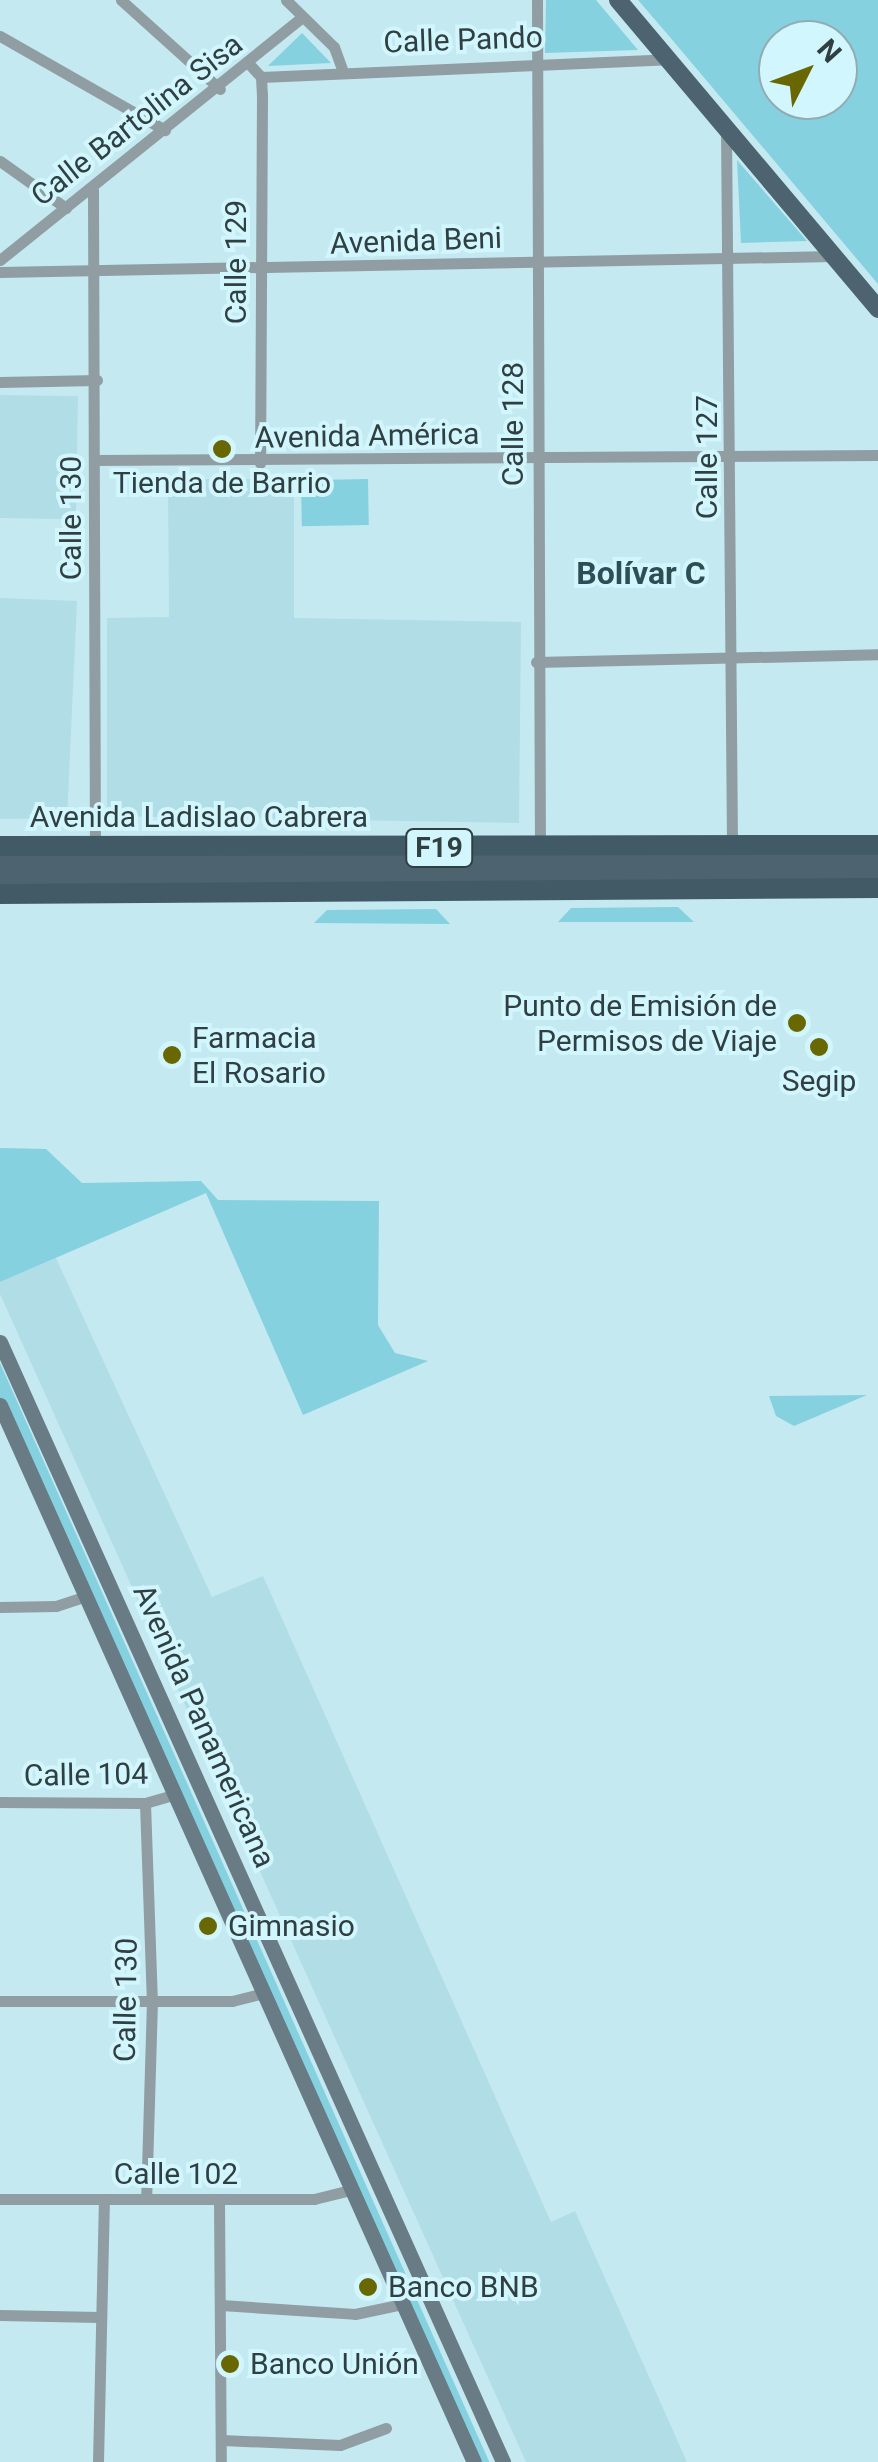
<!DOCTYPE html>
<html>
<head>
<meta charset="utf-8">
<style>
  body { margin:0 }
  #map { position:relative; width:878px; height:2462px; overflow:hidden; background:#c5e9f0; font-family:Roboto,sans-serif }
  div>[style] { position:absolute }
  .built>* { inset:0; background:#b1dde6; transform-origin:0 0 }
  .green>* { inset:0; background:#85d1e0; transform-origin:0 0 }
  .minor>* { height:11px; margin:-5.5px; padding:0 5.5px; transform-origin:5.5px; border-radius:5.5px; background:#909da3 }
  .secondary>* { height:15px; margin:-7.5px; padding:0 7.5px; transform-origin:7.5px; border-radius:7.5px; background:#697b85 }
  .primary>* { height:18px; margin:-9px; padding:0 9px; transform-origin:9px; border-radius:9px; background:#4d6470 }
  .trunk>* { height:20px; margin:-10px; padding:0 10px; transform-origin:10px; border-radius:10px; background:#415a66 }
  .dots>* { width:28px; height:28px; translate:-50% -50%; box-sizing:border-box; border:5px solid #d2f6fd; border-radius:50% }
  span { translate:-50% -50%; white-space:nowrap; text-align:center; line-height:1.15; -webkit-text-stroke:8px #d2f6fd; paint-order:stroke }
  .shield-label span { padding:2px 8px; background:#d2f6fd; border:2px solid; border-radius:8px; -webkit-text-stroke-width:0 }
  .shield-label { font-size:28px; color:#303f41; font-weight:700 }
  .street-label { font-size:30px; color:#303f41 }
  .poi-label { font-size:30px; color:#303f41 }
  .right { translate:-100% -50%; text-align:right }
  .left { translate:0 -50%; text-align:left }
  .neighbourhood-label { font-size:32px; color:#2e4e54; font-weight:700 }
  .north { position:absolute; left:758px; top:20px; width:100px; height:100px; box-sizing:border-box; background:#d2f6fd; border:2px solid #91adb2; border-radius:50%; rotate:48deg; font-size:28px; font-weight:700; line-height:40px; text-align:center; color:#303f41 }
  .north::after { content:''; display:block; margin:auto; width:35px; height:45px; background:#686701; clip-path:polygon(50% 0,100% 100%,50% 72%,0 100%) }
</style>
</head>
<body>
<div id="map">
  <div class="built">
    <div style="left:0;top:395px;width:78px;height:123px;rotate:1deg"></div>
    <div style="clip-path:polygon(168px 479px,294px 479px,294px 618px,521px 622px,519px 823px,107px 816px,107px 618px,169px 617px)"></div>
    <div style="clip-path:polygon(0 598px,77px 601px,67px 818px,0 819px)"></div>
    <div style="clip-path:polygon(56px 1258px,212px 1597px,263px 1576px,551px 2222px,575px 2211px,687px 2462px,526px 2462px,0 1294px,0 1282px)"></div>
  </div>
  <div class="green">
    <div style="clip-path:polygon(546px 0,596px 0,638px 50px,545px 53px)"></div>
    <div style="clip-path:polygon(evenodd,638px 0,878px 0,878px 284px,669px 36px,638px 0,778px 40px,838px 40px,838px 100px,778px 100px,778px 40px)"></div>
    <div style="clip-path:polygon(302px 33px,331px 63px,268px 66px)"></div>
    <div style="clip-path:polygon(737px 160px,807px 241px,741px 243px)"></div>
    <div style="left:368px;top:479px;width:46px;height:67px;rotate:89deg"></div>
    <div style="clip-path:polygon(678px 907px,694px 922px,558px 922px,571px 908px)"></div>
    <div style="clip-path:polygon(436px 909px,450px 924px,314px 923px,327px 910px)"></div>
    <div style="clip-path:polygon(0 1148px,46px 1149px,82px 1183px,201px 1181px,218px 1200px,379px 1201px,378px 1325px,395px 1353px,428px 1361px,303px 1415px,206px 1193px,0 1282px)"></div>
    <div style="left:0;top:1363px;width:1206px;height:20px;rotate:66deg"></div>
    <div style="clip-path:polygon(867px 1395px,794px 1426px,776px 1416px,769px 1396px)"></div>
  </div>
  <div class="minor">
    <div style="left:121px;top:0;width:133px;rotate:42deg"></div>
    <div style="left:286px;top:0;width:67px;rotate:44.4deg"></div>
    <div style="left:334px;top:47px;width:23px;rotate:70deg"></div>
    <div style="left:537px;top:0;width:848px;rotate:89.8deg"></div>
    <div style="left:0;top:36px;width:190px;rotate:29.7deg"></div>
    <div style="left:250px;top:65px;width:16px;rotate:47deg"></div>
    <div style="left:261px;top:77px;width:18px;rotate:87deg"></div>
    <div style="left:262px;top:95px;width:368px;rotate:90.3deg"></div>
    <div style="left:261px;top:77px;width:407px;rotate:-2.5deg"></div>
    <div style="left:726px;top:128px;width:717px;rotate:89.52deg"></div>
    <div style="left:0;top:161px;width:81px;rotate:35.5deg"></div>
    <div style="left:93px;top:190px;width:656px;rotate:89.83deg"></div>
    <div style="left:0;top:260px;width:388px;rotate:-38.8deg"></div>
    <div style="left:0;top:272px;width:834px;rotate:-1.1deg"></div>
    <div style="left:0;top:382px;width:97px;rotate:-1.2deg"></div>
    <div style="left:96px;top:460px;width:782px;rotate:-0.37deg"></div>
    <div style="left:536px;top:662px;width:342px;rotate:-1.3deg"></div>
    <div style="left:0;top:1607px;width:56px;rotate:-1deg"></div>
    <div style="left:56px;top:1606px;width:28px;rotate:-18deg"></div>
    <div style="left:0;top:1802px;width:145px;rotate:0.4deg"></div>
    <div style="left:145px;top:1803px;width:29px;rotate:-16deg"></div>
    <div style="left:145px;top:1803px;width:198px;rotate:88deg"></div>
    <div style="left:152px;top:2001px;width:198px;rotate:91.7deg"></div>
    <div style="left:0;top:2001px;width:232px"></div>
    <div style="left:232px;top:2001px;width:32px;rotate:-14deg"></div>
    <div style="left:0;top:2199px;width:314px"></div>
    <div style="left:314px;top:2199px;width:38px;rotate:-14deg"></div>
    <div style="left:219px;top:2200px;width:262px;rotate:89.6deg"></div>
    <div style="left:221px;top:2305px;width:134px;rotate:3.8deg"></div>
    <div style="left:355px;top:2314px;width:48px;rotate:-12deg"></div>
    <div style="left:0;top:2315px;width:99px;rotate:1.2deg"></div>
    <div style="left:221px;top:2440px;width:119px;rotate:2.4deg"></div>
    <div style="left:340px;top:2445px;width:49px;rotate:-20.3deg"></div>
    <div style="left:98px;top:2462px;width:263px;rotate:-88.7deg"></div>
  </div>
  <div class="secondary">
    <div style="left:0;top:1342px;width:1228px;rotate:65.81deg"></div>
    <div style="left:0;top:1405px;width:1158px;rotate:65.85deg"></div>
  </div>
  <div class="primary">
    <div style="left:618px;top:0;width:404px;rotate:49.9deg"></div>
    <div style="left:0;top:863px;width:878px;rotate:-0.2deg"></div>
    <div style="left:0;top:879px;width:878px;rotate:-0.2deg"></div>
  </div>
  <div class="trunk">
    <div style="left:0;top:846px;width:878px;rotate:-0.07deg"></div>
    <div style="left:0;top:894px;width:878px;rotate:-0.39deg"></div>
  </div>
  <div class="dots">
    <div style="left:222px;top:449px;background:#686701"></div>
    <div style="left:797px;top:1023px;background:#686701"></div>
    <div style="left:819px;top:1047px;background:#686701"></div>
    <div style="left:172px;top:1055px;background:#686701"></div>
    <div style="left:208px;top:1926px;background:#686701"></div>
    <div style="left:368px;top:2287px;background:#686701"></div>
    <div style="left:230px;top:2364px;background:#686701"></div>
  </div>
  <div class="shield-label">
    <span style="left:439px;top:848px">F19</span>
  </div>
  <div class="street-label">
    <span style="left:463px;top:40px;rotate:-2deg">Calle Pando</span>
    <span style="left:137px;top:120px;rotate:-38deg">Calle Bartolina Sisa</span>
    <span style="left:416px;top:241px;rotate:-2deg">Avenida Beni</span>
    <span style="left:236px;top:262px;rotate:-90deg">Calle 129</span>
    <span style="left:513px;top:424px;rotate:-90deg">Calle 128</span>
    <span style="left:367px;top:436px;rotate:-1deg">Avenida América</span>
    <span style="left:707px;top:457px;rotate:-90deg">Calle 127</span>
    <span style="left:71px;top:518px;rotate:-90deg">Calle 130</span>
    <span style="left:199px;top:817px">Avenida Ladislao Cabrera</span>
    <span style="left:204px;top:1726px;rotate:66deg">Avenida Panamericana</span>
    <span style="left:86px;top:1775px;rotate:-1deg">Calle 104</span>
    <span style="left:126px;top:2000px;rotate:-89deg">Calle 130</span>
    <span style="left:176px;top:2174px">Calle 102</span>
  </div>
  <div class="poi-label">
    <span style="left:222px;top:483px">Tienda de Barrio</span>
    <span class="right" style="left:777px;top:1023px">Punto de Emisión de<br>Permisos de Viaje</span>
    <span class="left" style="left:192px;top:1055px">Farmacia<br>El Rosario</span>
    <span style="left:819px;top:1081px">Segip</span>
    <span class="left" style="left:228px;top:1926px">Gimnasio</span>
    <span class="left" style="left:388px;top:2287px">Banco BNB</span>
    <span class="left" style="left:250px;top:2364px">Banco Unión</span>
  </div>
  <div class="neighbourhood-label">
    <span style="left:641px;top:573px">Bolívar C</span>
  </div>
  <div class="north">N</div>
</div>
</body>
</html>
